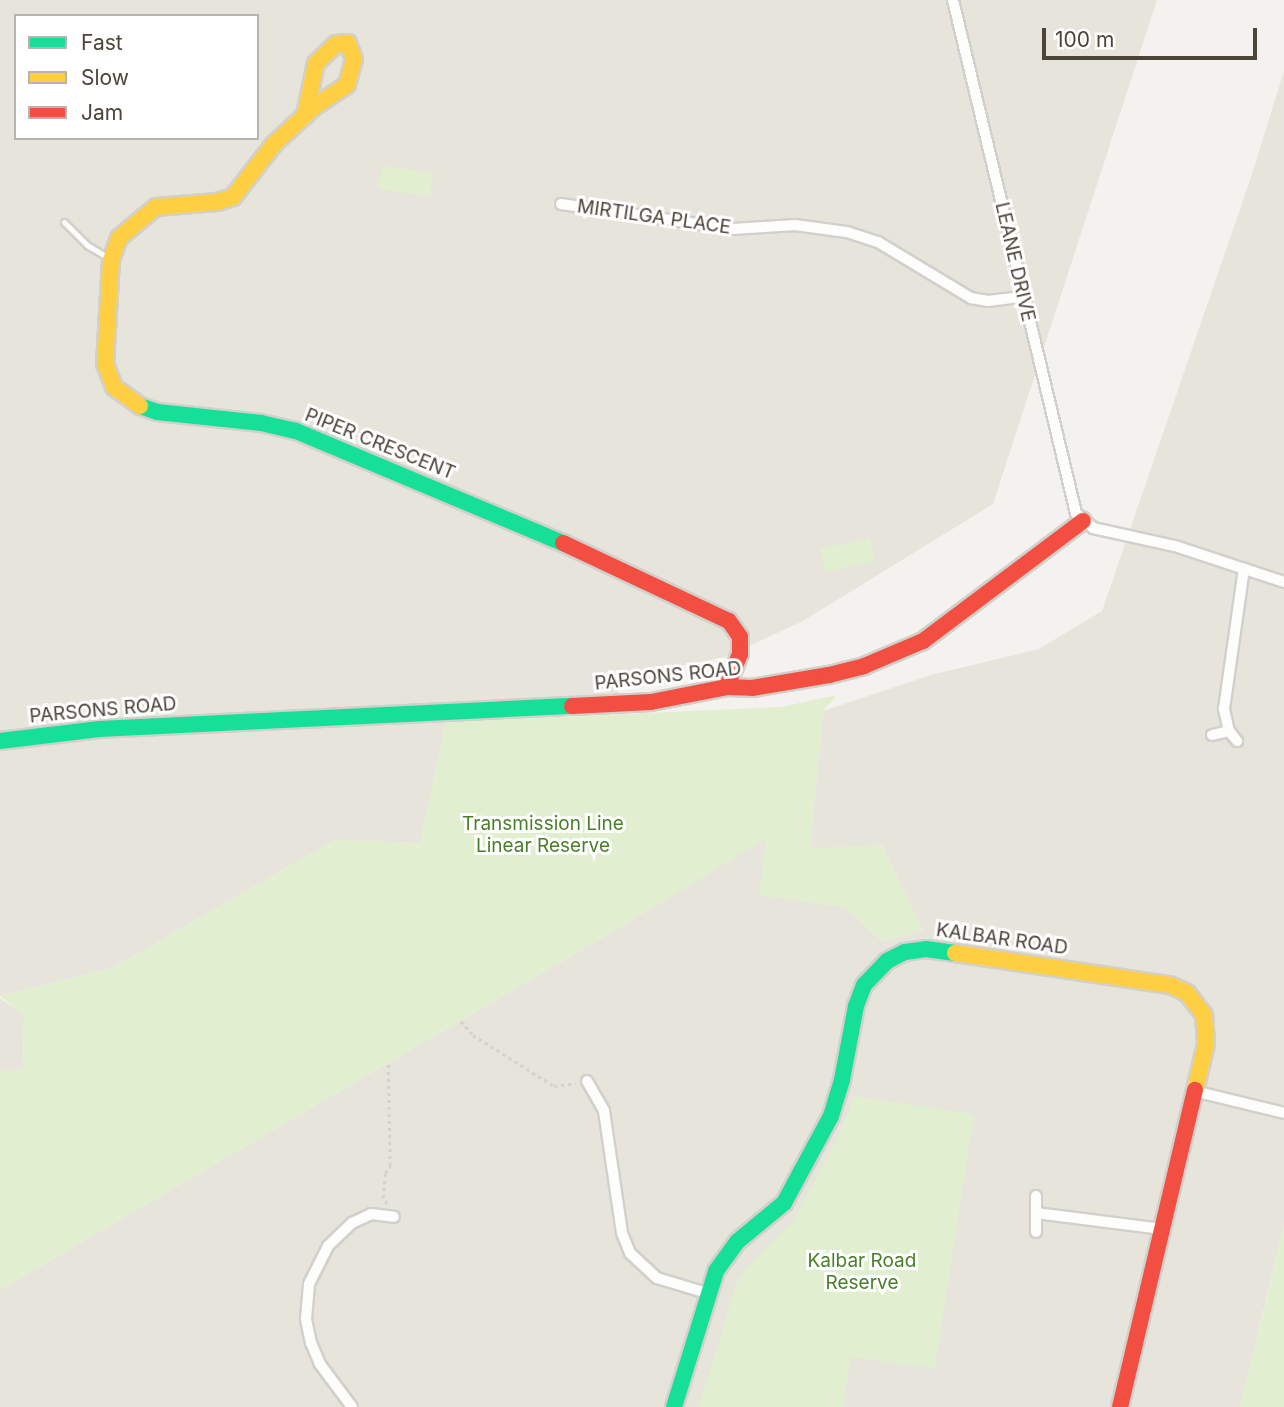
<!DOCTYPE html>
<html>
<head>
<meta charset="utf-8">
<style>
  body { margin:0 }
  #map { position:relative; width:1284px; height:1407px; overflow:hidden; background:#f4f2ee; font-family:Inter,sans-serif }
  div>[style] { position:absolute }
  .residential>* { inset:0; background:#e7e4dc }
  .green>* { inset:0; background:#e1eecf; transform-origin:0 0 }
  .path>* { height:2.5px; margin-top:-1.25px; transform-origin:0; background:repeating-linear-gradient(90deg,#d3d2cc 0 3.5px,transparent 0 7px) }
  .roads { filter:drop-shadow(2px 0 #d2d0cb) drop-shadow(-2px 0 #d2d0cb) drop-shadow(0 2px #d2d0cb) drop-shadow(0 -2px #d2d0cb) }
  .lane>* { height:5px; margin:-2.5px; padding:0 2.5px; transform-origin:2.5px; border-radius:2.5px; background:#fdfdfc }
  .street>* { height:10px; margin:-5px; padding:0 5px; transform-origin:5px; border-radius:5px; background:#fdfdfc }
  .fast>* { height:16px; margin:-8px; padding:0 8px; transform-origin:8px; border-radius:8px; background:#16e098 }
  .slow>* { height:16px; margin:-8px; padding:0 8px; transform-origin:8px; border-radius:8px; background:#ffcf43 }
  .jam>* { height:16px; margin:-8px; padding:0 8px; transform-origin:8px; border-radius:8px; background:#f24e42 }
  span { translate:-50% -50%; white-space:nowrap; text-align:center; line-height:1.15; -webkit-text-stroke:6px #fff; paint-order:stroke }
  .street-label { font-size:19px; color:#4b4439 }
  .park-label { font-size:19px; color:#4a7f2a }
  .legend { position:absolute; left:14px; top:14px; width:245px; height:126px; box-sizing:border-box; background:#fff; border:2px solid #b7b4b0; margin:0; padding:9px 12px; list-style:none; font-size:21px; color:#4b4439 }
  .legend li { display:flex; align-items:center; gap:14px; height:35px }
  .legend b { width:35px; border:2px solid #b7b4b0 }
  .scale { position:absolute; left:1042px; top:28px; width:215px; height:32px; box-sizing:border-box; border:4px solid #4b4439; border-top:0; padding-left:9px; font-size:21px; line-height:24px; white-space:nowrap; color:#4b4439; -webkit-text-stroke:5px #fff; paint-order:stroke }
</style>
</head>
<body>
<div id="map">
  <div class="residential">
    <div style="clip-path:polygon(evenodd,0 0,1157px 0,993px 504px,803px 621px,725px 657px,619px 678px,618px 713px,446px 722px,420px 843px,335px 840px,112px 968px,0 996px,0 0,16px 16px,257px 16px,257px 138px,16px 138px,16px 16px)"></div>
    <div style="clip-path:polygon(1284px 71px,1284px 1226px,1240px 1407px,0 1407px,0 1290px,614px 931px,767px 838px,760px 895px,844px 907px,883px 942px,923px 931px,882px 845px,810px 849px,823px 711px,931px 675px,1039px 649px,1102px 611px,1251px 177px)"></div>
    <div style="clip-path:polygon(0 998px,24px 1015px,23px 1070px,0 1072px)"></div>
  </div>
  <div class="green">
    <div style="left:382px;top:165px;width:52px;height:24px;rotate:9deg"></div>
    <div style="left:870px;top:538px;width:24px;height:51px;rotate:78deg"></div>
    <div style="clip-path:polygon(837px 695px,823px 711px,810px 848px,882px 845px,923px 931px,883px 942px,844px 907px,759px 895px,766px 839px,614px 931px,0 1290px,0 1072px,23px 1069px,24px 1016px,0 996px,112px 968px,335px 840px,420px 843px,446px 722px,781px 707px)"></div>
    <div style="clip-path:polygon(854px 1096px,974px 1114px,935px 1368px,851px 1357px,843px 1407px,699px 1407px,736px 1285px,745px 1270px,792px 1222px,838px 1138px)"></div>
    <div style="clip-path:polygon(1284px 1226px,1284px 1407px,1240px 1407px,1265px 1306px)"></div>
  </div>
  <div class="path">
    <div style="left:461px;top:1021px;width:18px;rotate:49deg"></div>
    <div style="left:473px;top:1035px;width:96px;rotate:32.2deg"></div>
    <div style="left:554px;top:1086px;width:22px;rotate:-8deg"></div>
    <div style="left:387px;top:1204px;width:7px;rotate:-124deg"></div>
    <div style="left:383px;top:1198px;width:25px;rotate:-85deg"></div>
    <div style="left:385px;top:1173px;width:9px;rotate:-54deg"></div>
    <div style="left:390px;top:1166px;width:103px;rotate:-91.1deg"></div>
  </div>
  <div class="roads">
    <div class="lane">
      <div style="left:64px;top:222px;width:33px;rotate:45deg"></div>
      <div style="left:87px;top:245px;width:27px;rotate:31deg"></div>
    </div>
    <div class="street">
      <div style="left:953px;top:0;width:528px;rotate:76.52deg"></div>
      <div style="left:1076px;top:513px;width:23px;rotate:41deg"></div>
      <div style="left:1093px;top:528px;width:84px;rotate:12.4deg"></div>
      <div style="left:1175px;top:546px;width:115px;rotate:18.3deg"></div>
      <div style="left:561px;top:204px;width:174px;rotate:8.3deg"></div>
      <div style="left:733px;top:229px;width:62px;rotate:-3.7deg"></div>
      <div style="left:795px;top:225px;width:52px;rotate:7.7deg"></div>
      <div style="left:847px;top:232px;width:33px;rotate:18deg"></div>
      <div style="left:878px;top:242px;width:109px;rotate:31.1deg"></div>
      <div style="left:971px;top:298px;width:17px;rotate:10deg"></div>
      <div style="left:988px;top:301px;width:34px;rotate:-7deg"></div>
      <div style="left:1229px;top:731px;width:23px;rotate:-103deg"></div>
      <div style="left:1224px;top:709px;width:142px;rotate:-81.9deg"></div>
      <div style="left:1212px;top:735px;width:17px;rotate:-13deg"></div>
      <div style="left:1229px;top:731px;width:13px;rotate:51deg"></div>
      <div style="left:587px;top:1081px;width:34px;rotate:60deg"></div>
      <div style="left:604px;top:1111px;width:123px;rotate:81.6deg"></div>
      <div style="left:622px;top:1233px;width:22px;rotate:68deg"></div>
      <div style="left:630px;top:1253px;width:37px;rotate:43deg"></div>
      <div style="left:657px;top:1278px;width:52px;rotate:16.7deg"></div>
      <div style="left:1194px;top:1091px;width:93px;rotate:13.7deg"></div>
      <div style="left:1036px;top:1196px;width:36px;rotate:90deg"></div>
      <div style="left:1036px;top:1213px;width:127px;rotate:7.2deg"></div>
      <div style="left:352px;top:1407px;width:54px;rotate:-126.7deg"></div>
      <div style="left:320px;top:1364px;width:23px;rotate:-113deg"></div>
      <div style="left:311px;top:1343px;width:25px;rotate:-102deg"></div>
      <div style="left:306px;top:1319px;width:35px;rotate:-85deg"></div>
      <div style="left:309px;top:1284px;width:42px;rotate:-63.4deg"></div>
      <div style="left:328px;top:1246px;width:33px;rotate:-44deg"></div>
      <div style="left:352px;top:1223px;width:21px;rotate:-25deg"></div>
      <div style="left:371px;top:1214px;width:23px;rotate:7deg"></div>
    </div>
    <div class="fast">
      <div style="left:140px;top:406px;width:18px;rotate:19deg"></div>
      <div style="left:157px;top:412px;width:105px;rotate:6deg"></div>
      <div style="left:261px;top:423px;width:36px;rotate:13deg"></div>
      <div style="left:296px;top:431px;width:290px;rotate:22.8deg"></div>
      <div style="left:0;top:741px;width:100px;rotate:-6.9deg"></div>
      <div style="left:99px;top:729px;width:474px;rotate:-2.8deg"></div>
      <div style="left:674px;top:1407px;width:142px;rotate:-72.8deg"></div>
      <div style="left:716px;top:1271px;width:37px;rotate:-54deg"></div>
      <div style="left:738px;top:1241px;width:60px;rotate:-39.6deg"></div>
      <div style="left:784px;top:1203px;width:99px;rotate:-61.6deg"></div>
      <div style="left:831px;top:1116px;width:38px;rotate:-73deg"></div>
      <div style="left:842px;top:1080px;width:75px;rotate:-79.3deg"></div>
      <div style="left:856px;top:1006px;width:22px;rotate:-69deg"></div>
      <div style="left:864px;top:985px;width:33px;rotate:-46deg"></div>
      <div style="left:887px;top:961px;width:20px;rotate:-27deg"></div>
      <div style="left:905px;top:952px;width:21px;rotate:-8deg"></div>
      <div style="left:926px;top:949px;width:29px;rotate:8deg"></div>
    </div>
    <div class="slow">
      <div style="left:140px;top:406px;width:32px;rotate:-144deg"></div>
      <div style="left:114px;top:387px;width:25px;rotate:-111deg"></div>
      <div style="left:105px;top:364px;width:104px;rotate:-86.7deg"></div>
      <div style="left:111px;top:260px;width:23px;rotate:-70deg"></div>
      <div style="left:119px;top:238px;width:48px;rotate:-40deg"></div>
      <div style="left:156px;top:207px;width:61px;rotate:-4.7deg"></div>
      <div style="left:217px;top:202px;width:17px;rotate:-17deg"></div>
      <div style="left:233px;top:197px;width:67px;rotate:-52.3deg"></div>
      <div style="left:274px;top:144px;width:54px;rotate:-42.8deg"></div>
      <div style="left:314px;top:107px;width:40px;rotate:-34deg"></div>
      <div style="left:347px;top:85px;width:27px;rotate:-75deg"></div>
      <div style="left:354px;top:59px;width:17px;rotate:-111deg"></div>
      <div style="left:348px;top:43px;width:12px;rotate:175deg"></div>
      <div style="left:336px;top:44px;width:28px;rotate:136deg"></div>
      <div style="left:316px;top:63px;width:53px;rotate:101.9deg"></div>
      <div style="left:955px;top:953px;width:217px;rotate:8.5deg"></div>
      <div style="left:1170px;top:985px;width:19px;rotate:25deg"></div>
      <div style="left:1187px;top:993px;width:28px;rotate:52deg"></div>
      <div style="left:1204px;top:1015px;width:29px;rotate:86deg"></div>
      <div style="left:1206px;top:1044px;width:47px;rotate:103.4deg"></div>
    </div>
    <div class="jam">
      <div style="left:563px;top:543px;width:183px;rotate:25.2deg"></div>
      <div style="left:729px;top:621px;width:19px;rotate:55deg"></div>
      <div style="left:740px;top:637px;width:17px;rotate:90deg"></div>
      <div style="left:740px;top:654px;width:35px;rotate:112deg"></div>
      <div style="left:572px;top:706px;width:79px;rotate:-2.9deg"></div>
      <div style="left:651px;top:702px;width:77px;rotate:-11.2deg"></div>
      <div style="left:727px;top:687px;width:25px;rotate:2deg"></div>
      <div style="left:752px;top:688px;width:78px;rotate:-9.6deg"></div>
      <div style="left:829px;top:675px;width:36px;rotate:-14deg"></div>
      <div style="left:864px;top:666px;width:64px;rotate:-23deg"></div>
      <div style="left:923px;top:641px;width:200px;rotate:-36.9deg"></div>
      <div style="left:1120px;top:1407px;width:326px;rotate:-76.7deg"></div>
    </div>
  </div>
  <div class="street-label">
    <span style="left:654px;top:217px;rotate:8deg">MIRTILGA PLACE</span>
    <span style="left:1015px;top:262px;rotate:77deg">LEANE DRIVE</span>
    <span style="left:380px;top:444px;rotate:22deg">PIPER CRESCENT</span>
    <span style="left:668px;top:676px;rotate:-6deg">PARSONS ROAD</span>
    <span style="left:103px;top:710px;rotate:-5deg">PARSONS ROAD</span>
    <span style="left:1002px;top:939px;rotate:8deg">KALBAR ROAD</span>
  </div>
  <div class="park-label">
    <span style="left:543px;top:835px">Transmission Line<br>Linear Reserve</span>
    <span style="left:862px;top:1272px">Kalbar Road<br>Reserve</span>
  </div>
  <ul class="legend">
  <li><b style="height:9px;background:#16e098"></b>Fast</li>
  <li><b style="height:9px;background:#ffcf43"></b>Slow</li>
  <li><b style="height:9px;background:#f24e42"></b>Jam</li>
  </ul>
  <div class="scale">100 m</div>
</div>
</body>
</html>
